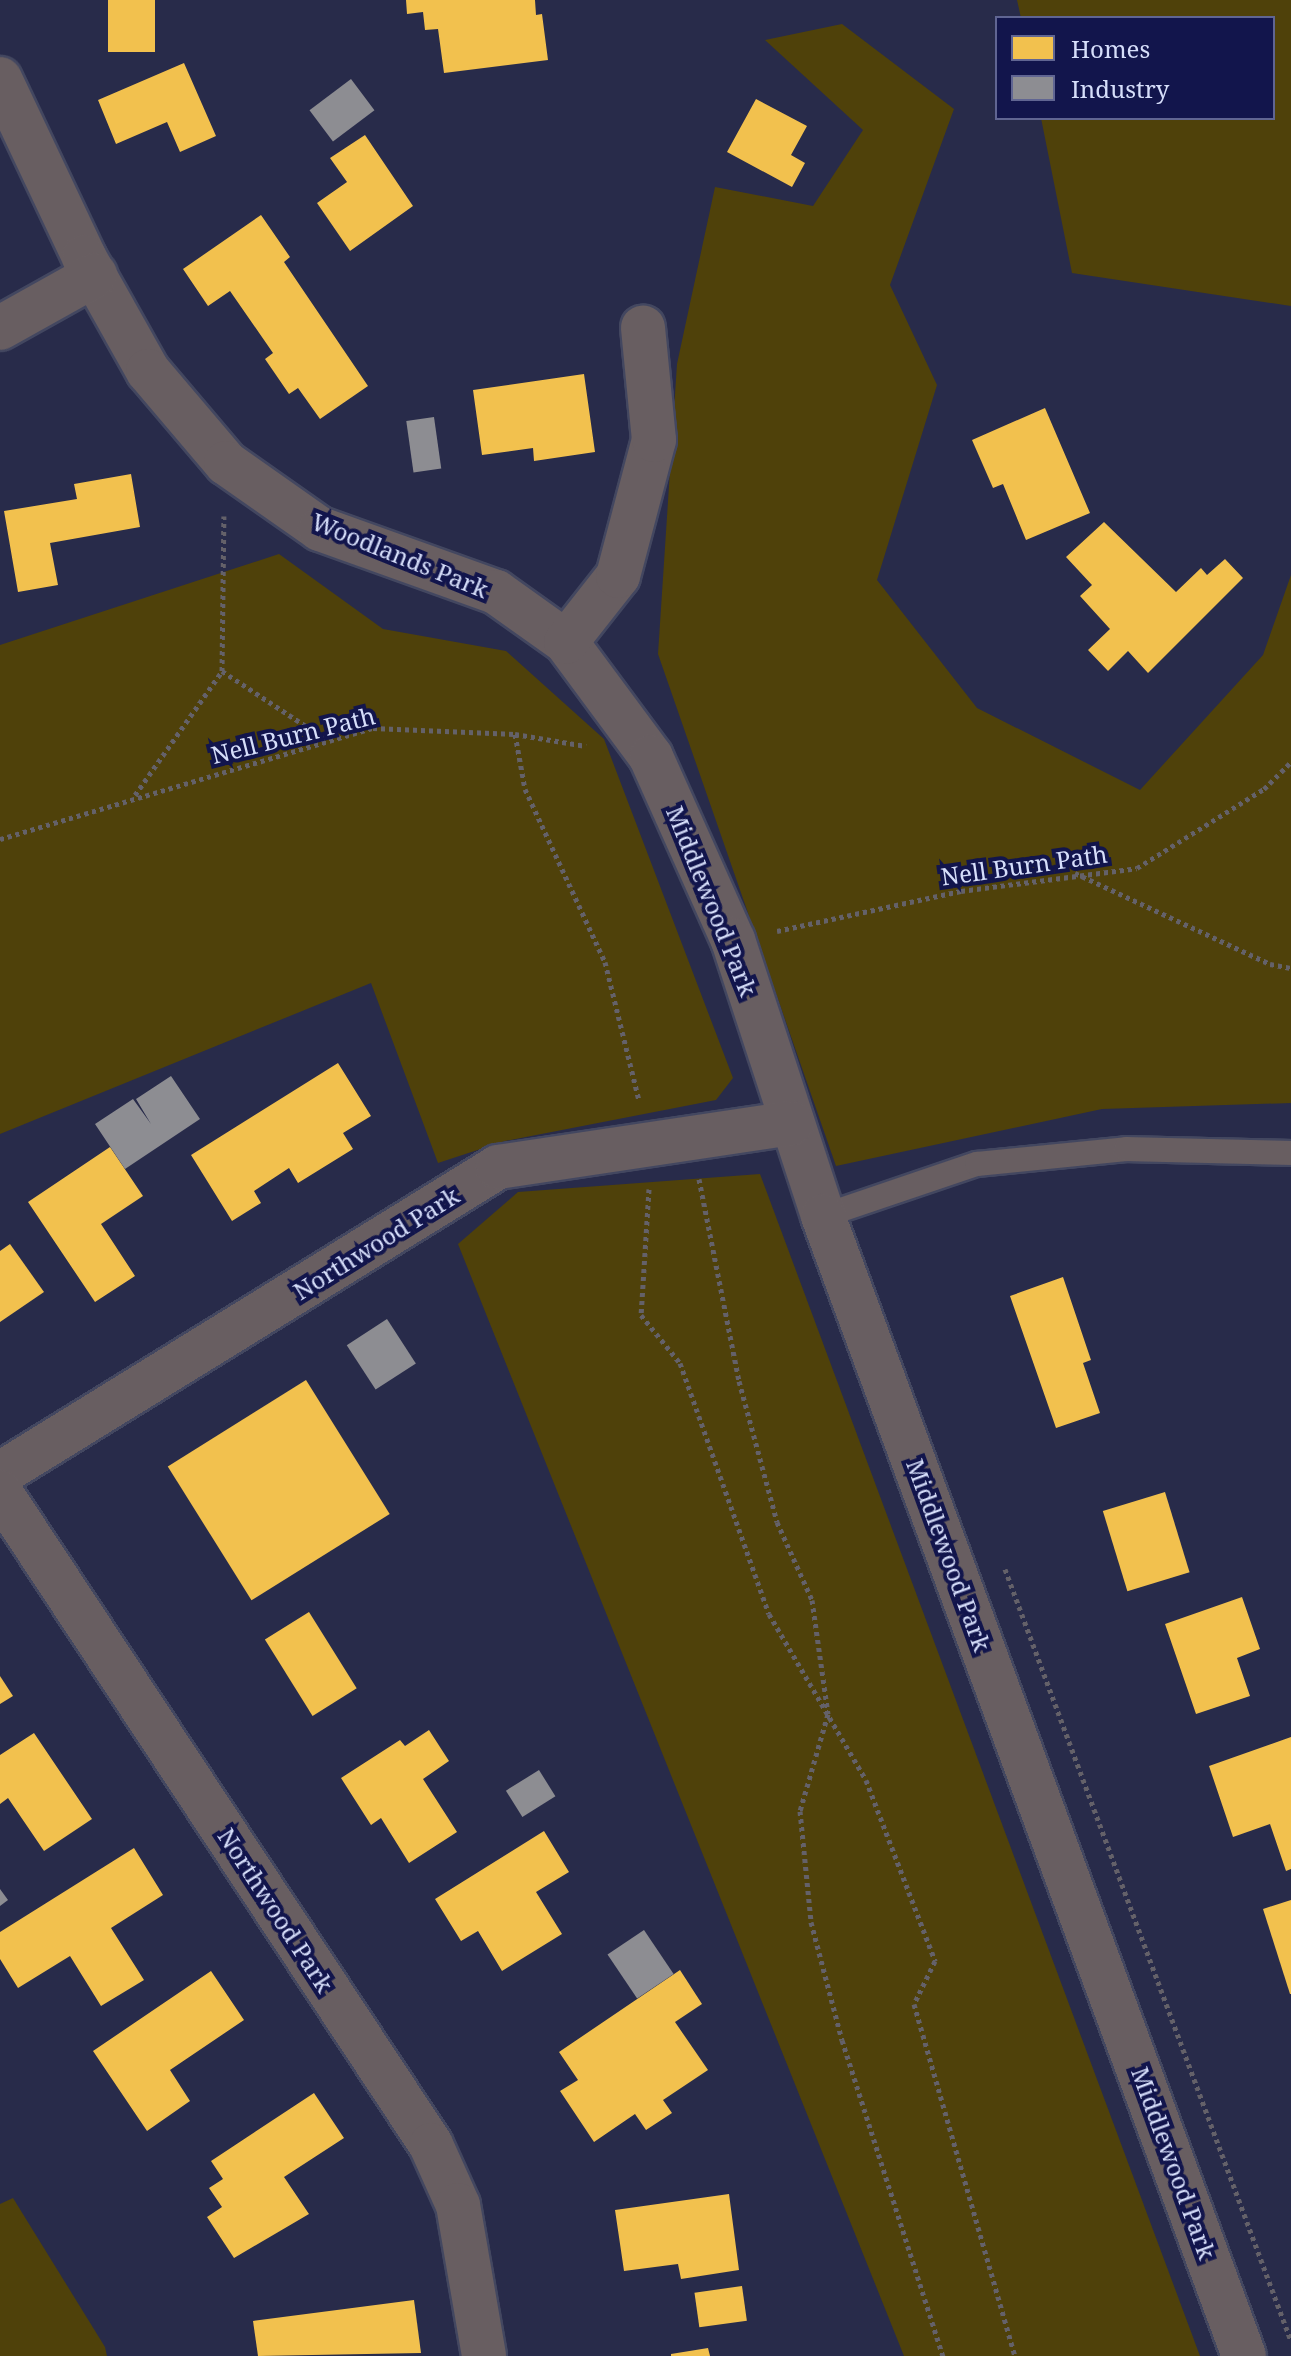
<!DOCTYPE html>
<html>
<head>
<meta charset="utf-8">
<style>
  body { margin:0 }
  #map { position:relative; width:1291px; height:2356px; overflow:hidden; background:#282b4a; font-family:"Noto Serif",serif }
  div>[style] { position:absolute }
  .green>* { inset:0; background:#4f410a }
  .homes>* { inset:0; background:#f2c14e; transform-origin:0 0 }
  .industry>* { inset:0; background:#8d8d92; transform-origin:0 0 }
  .path>* { height:5px; margin-top:-2.5px; transform-origin:0; background:repeating-linear-gradient(90deg,#646169 0 4px,transparent 0 8px) }
  .roads { filter:drop-shadow(2px 0 #434760) drop-shadow(-2px 0 #434760) drop-shadow(0 2px #434760) drop-shadow(0 -2px #434760) }
  .lane>* { height:24px; margin:-12px; padding:0 12px; transform-origin:12px; border-radius:12px; background:#685e61 }
  .street>* { height:44px; margin:-22px; padding:0 22px; transform-origin:22px; border-radius:22px; background:#685e61 }
  span { translate:-50% -50%; white-space:nowrap; text-align:center; line-height:1.15; -webkit-text-stroke:8px #12154c; paint-order:stroke }
  .street-label { font-size:24px; color:#d6defa }
  .legend { position:absolute; left:995px; top:16px; width:280px; height:104px; box-sizing:border-box; background:#12154c; border:2px solid #606592; margin:0; padding:10px 14px; list-style:none; font-size:24px; color:#d6defa }
  .legend li { display:flex; align-items:center; gap:16px; height:40px }
  .legend b { width:40px; border:2px solid #606592 }
</style>
</head>
<body>
<div id="map">
  <div class="green">
    <div style="clip-path:polygon(1017px 0,1291px 0,1291px 306px,1072px 273px,1041px 118px,1273px 118px,1273px 18px,1021px 18px)"></div>
    <div style="clip-path:polygon(842px 24px,954px 109px,890px 285px,937px 385px,877px 580px,977px 708px,1140px 790px,1263px 655px,1291px 575px,1291px 1103px,1102px 1109px,836px 1166px,658px 654px,677px 364px,715px 187px,813px 206px,863px 130px,765px 40px)"></div>
    <div style="clip-path:polygon(279px 554px,383px 629px,506px 651px,604px 739px,733px 1078px,716px 1100px,505px 1141px,438px 1163px,371px 983px,0 1134px,0 645px)"></div>
    <div style="clip-path:polygon(760px 1174px,1200px 2356px,904px 2356px,458px 1244px,518px 1192px)"></div>
    <div style="clip-path:polygon(13px 2198px,105px 2347px,107px 2356px,0 2356px,0 2204px)"></div>
  </div>
  <div class="homes">
    <div style="left:108px;top:0;width:47px;height:52px"></div>
    <div style="clip-path:polygon(406px 0,535px 0,536px 15px,542px 14px,548px 60px,444px 73px,438px 29px,425px 30px,423px 12px,407px 14px)"></div>
    <div style="clip-path:polygon(184px 63px,216px 136px,180px 152px,167px 122px,116px 144px,98px 100px)"></div>
    <div style="clip-path:polygon(756px 99px,807px 126px,791px 155px,805px 163px,792px 187px,727px 152px)"></div>
    <div style="clip-path:polygon(365px 135px,413px 206px,350px 251px,317px 203px,347px 182px,330px 158px)"></div>
    <div style="clip-path:polygon(261px 215px,290px 257px,284px 262px,368px 386px,320px 419px,298px 388px,289px 394px,276px 375px,265px 359px,273px 353px,230px 291px,208px 306px,183px 269px)"></div>
    <div style="clip-path:polygon(584px 374px,595px 452px,534px 461px,533px 448px,482px 455px,473px 390px)"></div>
    <div style="clip-path:polygon(1045px 408px,1090px 513px,1026px 540px,1003px 484px,993px 488px,972px 440px)"></div>
    <div style="clip-path:polygon(131px 474px,140px 527px,50px 543px,58px 585px,18px 592px,4px 511px,77px 499px,74px 484px)"></div>
    <div style="clip-path:polygon(1104px 522px,1176px 592px,1201px 568px,1207px 575px,1225px 559px,1243px 578px,1148px 673px,1128px 651px,1108px 671px,1088px 650px,1110px 629px,1080px 596px,1092px 585px,1066px 557px)"></div>
    <div style="clip-path:polygon(338px 1063px,371px 1116px,343px 1133px,353px 1149px,298px 1183px,289px 1168px,254px 1191px,261px 1203px,232px 1221px,191px 1155px)"></div>
    <div style="clip-path:polygon(110px 1147px,143px 1196px,101px 1224px,135px 1276px,95px 1302px,28px 1202px)"></div>
    <div style="clip-path:polygon(10px 1244px,44px 1292px,0 1322px,0 1251px)"></div>
    <div style="clip-path:polygon(1063px 1277px,1091px 1360px,1083px 1363px,1100px 1413px,1056px 1428px,1010px 1296px)"></div>
    <div style="left:306px;top:1380px;width:158px;height:163px;rotate:58deg"></div>
    <div style="left:1165px;top:1492px;width:84px;height:65px;rotate:73deg"></div>
    <div style="clip-path:polygon(1242px 1597px,1260px 1649px,1237px 1658px,1250px 1696px,1196px 1714px,1165px 1624px)"></div>
    <div style="left:309px;top:1612px;width:90px;height:52px;rotate:58deg"></div>
    <div style="clip-path:polygon(0 1676px,13px 1696px,0 1704px)"></div>
    <div style="clip-path:polygon(429px 1730px,449px 1761px,423px 1779px,457px 1832px,409px 1863px,381px 1818px,371px 1825px,341px 1778px,400px 1740px,405px 1746px)"></div>
    <div style="clip-path:polygon(34px 1733px,92px 1819px,44px 1851px,8px 1798px,0 1804px,0 1755px)"></div>
    <div style="clip-path:polygon(1291px 1737px,1291px 1869px,1286px 1871px,1270px 1824px,1233px 1837px,1209px 1766px)"></div>
    <div style="clip-path:polygon(544px 1831px,569px 1872px,536px 1892px,562px 1934px,502px 1971px,478px 1931px,461px 1941px,435px 1899px)"></div>
    <div style="clip-path:polygon(134px 1848px,163px 1895px,111px 1928px,144px 1980px,101px 2006px,70px 1956px,18px 1988px,0 1959px,0 1932px)"></div>
    <div style="clip-path:polygon(1291px 1900px,1291px 1994px,1290px 1994px,1263px 1909px)"></div>
    <div style="clip-path:polygon(680px 1970px,702px 2004px,675px 2022px,708px 2070px,663px 2100px,672px 2113px,646px 2130px,635px 2114px,594px 2142px,560px 2091px,578px 2080px,559px 2052px)"></div>
    <div style="clip-path:polygon(211px 1971px,244px 2020px,170px 2070px,190px 2101px,147px 2131px,93px 2051px)"></div>
    <div style="clip-path:polygon(314px 2093px,344px 2138px,284px 2177px,309px 2214px,234px 2258px,207px 2217px,222px 2207px,209px 2188px,223px 2179px,211px 2161px)"></div>
    <div style="clip-path:polygon(729px 2194px,739px 2270px,681px 2279px,678px 2264px,624px 2271px,615px 2210px)"></div>
    <div style="left:742px;top:2286px;width:35px;height:48px;rotate:82deg"></div>
    <div style="clip-path:polygon(414px 2300px,421px 2353px,258px 2356px,253px 2321px)"></div>
    <div style="clip-path:polygon(708px 2348px,710px 2356px,671px 2356px,671px 2354px)"></div>
  </div>
  <div class="industry">
    <div style="left:351px;top:79px;width:39px;height:52px;rotate:53deg"></div>
    <div style="left:434px;top:417px;width:52px;height:28px;rotate:82deg"></div>
    <div style="clip-path:polygon(171px 1076px,200px 1119px,125px 1169px,95px 1124px,133px 1099px,151px 1124px,136px 1099px)"></div>
    <div style="left:387px;top:1319px;width:53px;height:48px;rotate:57deg"></div>
    <div style="left:539px;top:1770px;width:31px;height:39px;rotate:58deg"></div>
    <div style="clip-path:polygon(0 1889px,8px 1900px,0 1906px)"></div>
    <div style="left:644px;top:1930px;width:53px;height:44px;rotate:56deg"></div>
  </div>
  <div class="path">
    <div style="left:222px;top:671px;width:126px;rotate:33.3deg"></div>
    <div style="left:515px;top:734px;width:56px;rotate:79.7deg"></div>
    <div style="left:525px;top:789px;width:191px;rotate:65.2deg"></div>
    <div style="left:605px;top:962px;width:142px;rotate:76.2deg"></div>
    <div style="left:135px;top:795px;width:151px;rotate:-54.9deg"></div>
    <div style="left:222px;top:671px;width:155px;rotate:-89.3deg"></div>
    <div style="left:0;top:839px;width:389px;rotate:-16.6deg"></div>
    <div style="left:373px;top:728px;width:142px;rotate:2.4deg"></div>
    <div style="left:515px;top:734px;width:72px;rotate:9.6deg"></div>
    <div style="left:1075px;top:873px;width:215px;rotate:25deg"></div>
    <div style="left:1270px;top:964px;width:21px;rotate:11deg"></div>
    <div style="left:777px;top:931px;width:188px;rotate:-12.3deg"></div>
    <div style="left:961px;top:891px;width:177px;rotate:-7.4deg"></div>
    <div style="left:1137px;top:868px;width:150px;rotate:-31.9deg"></div>
    <div style="left:1264px;top:789px;width:38px;rotate:-45deg"></div>
    <div style="left:699px;top:1179px;width:206px;rotate:78.8deg"></div>
    <div style="left:739px;top:1381px;width:146px;rotate:74.9deg"></div>
    <div style="left:777px;top:1522px;width:85px;rotate:65.8deg"></div>
    <div style="left:812px;top:1600px;width:115px;rotate:82deg"></div>
    <div style="left:828px;top:1714px;width:101px;rotate:106.1deg"></div>
    <div style="left:800px;top:1811px;width:112px;rotate:84.3deg"></div>
    <div style="left:811px;top:1922px;width:122px;rotate:75.3deg"></div>
    <div style="left:842px;top:2040px;width:332px;rotate:72.3deg"></div>
    <div style="left:649px;top:1189px;width:126px;rotate:93.6deg"></div>
    <div style="left:641px;top:1315px;width:62px;rotate:50.9deg"></div>
    <div style="left:680px;top:1363px;width:266px;rotate:70.5deg"></div>
    <div style="left:769px;top:1614px;width:192px;rotate:59.7deg"></div>
    <div style="left:866px;top:1780px;width:194px;rotate:69.1deg"></div>
    <div style="left:935px;top:1961px;width:48px;rotate:116deg"></div>
    <div style="left:914px;top:2004px;width:366px;rotate:74deg"></div>
    <div style="left:1005px;top:1569px;width:823px;rotate:69.67deg"></div>
  </div>
  <div class="roads">
    <div class="lane">
      <div style="left:823px;top:1216px;width:163px;rotate:-18.7deg"></div>
      <div style="left:977px;top:1164px;width:150px;rotate:-5.7deg"></div>
      <div style="left:1126px;top:1149px;width:165px;rotate:1.4deg"></div>
    </div>
    <div class="street">
      <div style="left:0;top:79px;width:197px;rotate:64.7deg"></div>
      <div style="left:84px;top:257px;width:131px;rotate:60.7deg"></div>
      <div style="left:148px;top:371px;width:121px;rotate:49.7deg"></div>
      <div style="left:226px;top:463px;width:115px;rotate:35.1deg"></div>
      <div style="left:320px;top:529px;width:187px;rotate:19.7deg"></div>
      <div style="left:496px;top:592px;width:86px;rotate:35.5deg"></div>
      <div style="left:566px;top:642px;width:143px;rotate:53.5deg"></div>
      <div style="left:651px;top:757px;width:201px;rotate:65.9deg"></div>
      <div style="left:733px;top:940px;width:290px;rotate:71.9deg"></div>
      <div style="left:823px;top:1216px;width:1215px;rotate:69.73deg"></div>
      <div style="left:0;top:328px;width:109px;rotate:-29.2deg"></div>
      <div style="left:566px;top:642px;width:84px;rotate:-51.8deg"></div>
      <div style="left:618px;top:576px;width:141px;rotate:-75.2deg"></div>
      <div style="left:654px;top:440px;width:113px;rotate:-95.6deg"></div>
      <div style="left:0;top:1474px;width:585px;rotate:-31.65deg"></div>
      <div style="left:498px;top:1167px;width:297px;rotate:-8.5deg"></div>
      <div style="left:0;top:1492px;width:782px;rotate:56.57deg"></div>
      <div style="left:431px;top:2145px;width:66px;rotate:65.8deg"></div>
      <div style="left:458px;top:2205px;width:153px;rotate:80.2deg"></div>
    </div>
  </div>
  <div class="street-label">
    <span style="left:400px;top:555px;rotate:22deg">Woodlands Park</span>
    <span style="left:293px;top:735px;rotate:-14deg">Nell Burn Path</span>
    <span style="left:1024px;top:865px;rotate:-8deg">Nell Burn Path</span>
    <span style="left:712px;top:901px;rotate:68deg">Middlewood Park</span>
    <span style="left:376px;top:1243px;rotate:-32deg">Northwood Park</span>
    <span style="left:949px;top:1555px;rotate:70deg">Middlewood Park</span>
    <span style="left:276px;top:1910px;rotate:57deg">Northwood Park</span>
    <span style="left:1174px;top:2163px;rotate:70deg">Middlewood Park</span>
  </div>
  <ul class="legend">
  <li><b style="height:22px;background:#f2c14e"></b>Homes</li>
  <li><b style="height:22px;background:#8d8d92"></b>Industry</li>
  </ul>
</div>
</body>
</html>
